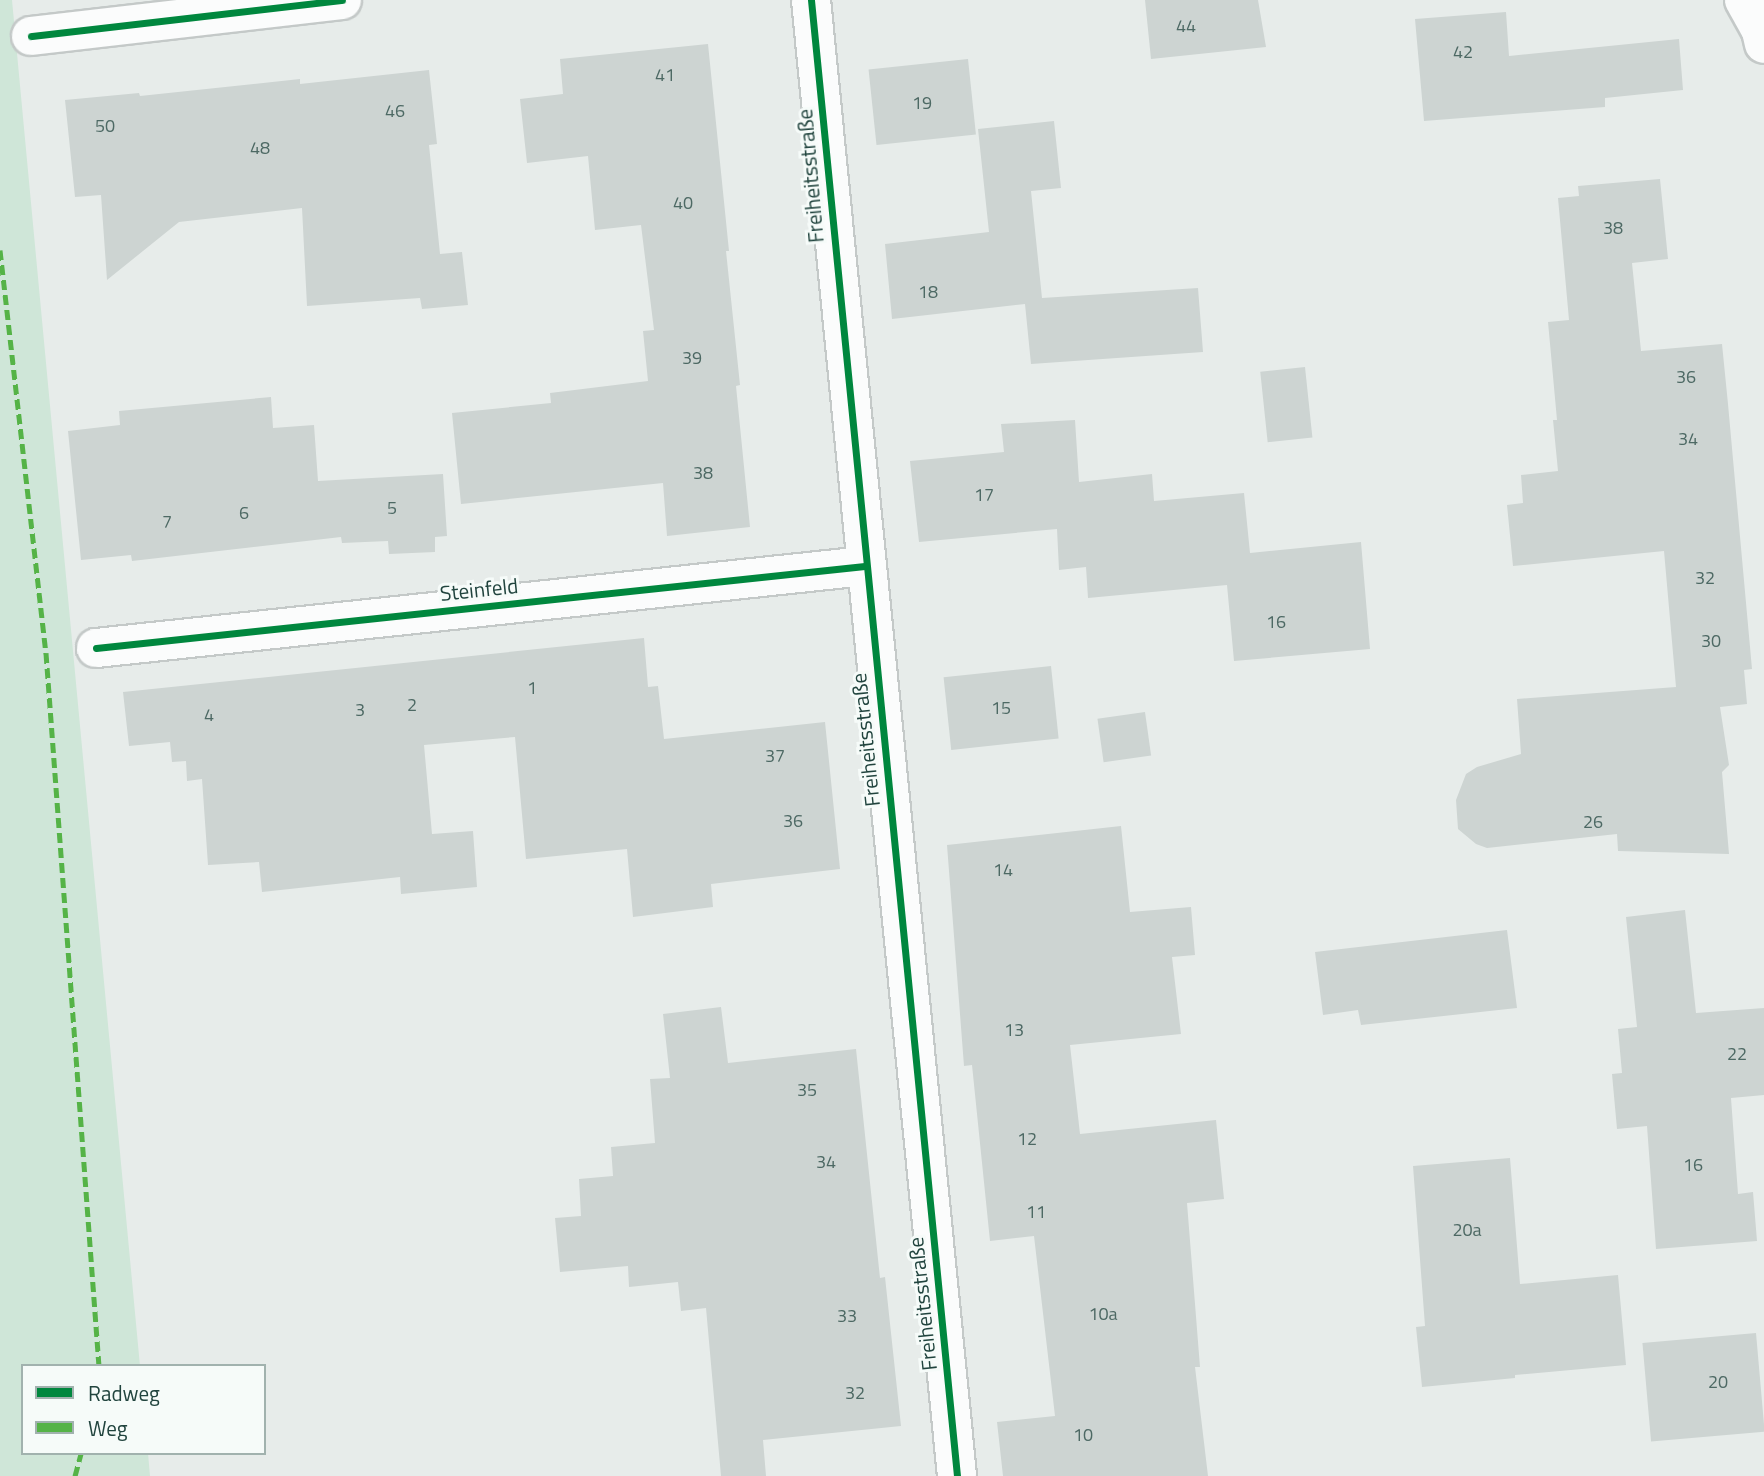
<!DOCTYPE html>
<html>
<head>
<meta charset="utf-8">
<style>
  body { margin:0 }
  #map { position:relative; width:1764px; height:1476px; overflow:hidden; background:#e7ecea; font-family:"Titillium Web",sans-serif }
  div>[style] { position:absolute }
  .green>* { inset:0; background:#cfe6d8 }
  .building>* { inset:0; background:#cdd4d2; transform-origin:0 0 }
  .roads { filter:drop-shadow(2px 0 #c4c9c8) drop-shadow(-2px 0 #c4c9c8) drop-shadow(0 2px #c4c9c8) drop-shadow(0 -2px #c4c9c8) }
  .minor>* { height:38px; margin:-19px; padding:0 19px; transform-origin:19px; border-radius:19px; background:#fbfcfc }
  .quiet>* { height:5px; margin-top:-2.5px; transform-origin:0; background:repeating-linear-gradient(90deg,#55b347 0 10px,transparent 0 15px) }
  .cycleway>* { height:7px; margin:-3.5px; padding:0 3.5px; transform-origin:3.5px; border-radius:3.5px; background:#00873e }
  span { translate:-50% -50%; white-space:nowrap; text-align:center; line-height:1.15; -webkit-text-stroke:6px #f6fbf9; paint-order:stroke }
  .number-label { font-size:18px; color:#4d6964 }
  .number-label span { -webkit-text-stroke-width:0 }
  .street-label { font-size:21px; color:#21443e }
  .legend { position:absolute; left:21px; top:1364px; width:245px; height:91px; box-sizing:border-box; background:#f6fbf9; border:2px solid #a1b2ae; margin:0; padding:9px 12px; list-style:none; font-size:21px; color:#21443e }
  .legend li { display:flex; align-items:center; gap:14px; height:35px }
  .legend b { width:35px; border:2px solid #a1b2ae }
</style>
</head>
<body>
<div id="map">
  <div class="green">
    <div style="clip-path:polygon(0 0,12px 0,140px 1366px,23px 1366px,23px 1453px,148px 1453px,150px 1476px,0 1476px)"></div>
  </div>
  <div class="building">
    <div style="clip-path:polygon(1145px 0,1258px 0,1266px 47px,1151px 59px)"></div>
    <div style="clip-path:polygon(1506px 12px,1509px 56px,1679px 39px,1683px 90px,1605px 98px,1605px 107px,1424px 121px,1415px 19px)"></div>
    <div style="clip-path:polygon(708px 44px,729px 251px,726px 251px,740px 385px,736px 386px,750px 527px,667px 536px,663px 483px,461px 504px,452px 413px,551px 403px,550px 393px,648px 381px,643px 331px,654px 330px,641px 225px,595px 230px,588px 156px,527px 163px,520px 99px,563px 94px,560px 59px)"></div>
    <div style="left:968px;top:59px;width:76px;height:100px;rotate:84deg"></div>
    <div style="clip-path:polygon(429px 70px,437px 144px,429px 145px,440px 254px,462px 252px,468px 305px,422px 309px,420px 298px,307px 306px,302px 208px,179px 222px,107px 280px,101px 195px,75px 197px,65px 100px,139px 93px,140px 96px,300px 79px,300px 84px)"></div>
    <div style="clip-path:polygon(1054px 121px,1061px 188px,1031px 191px,1042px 298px,1198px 288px,1203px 352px,1031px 364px,1025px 304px,892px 319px,885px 244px,989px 232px,978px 129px)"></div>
    <div style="clip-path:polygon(1660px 179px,1668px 259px,1632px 263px,1641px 351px,1722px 344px,1728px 404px,1752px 669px,1744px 670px,1747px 704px,1720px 707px,1729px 765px,1722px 772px,1729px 854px,1618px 851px,1617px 834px,1487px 848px,1476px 844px,1458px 829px,1456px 800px,1466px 774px,1477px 767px,1521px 754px,1517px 699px,1676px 687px,1664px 551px,1513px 566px,1507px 505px,1523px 503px,1521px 475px,1558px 471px,1553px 420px,1557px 420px,1548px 322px,1569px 320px,1558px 198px,1579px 196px,1578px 186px)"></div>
    <div style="left:1305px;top:367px;width:71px;height:45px;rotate:84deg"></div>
    <div style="clip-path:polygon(271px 397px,273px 428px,314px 425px,318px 481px,443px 474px,447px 536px,435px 537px,435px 552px,389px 554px,388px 541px,342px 543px,341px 537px,132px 561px,131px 555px,81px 560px,68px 431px,120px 425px,119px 411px)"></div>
    <div style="clip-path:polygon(1075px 420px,1079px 482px,1152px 474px,1154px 501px,1244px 493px,1250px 553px,1361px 542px,1370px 649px,1234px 661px,1227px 585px,1088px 598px,1086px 567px,1059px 570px,1057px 529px,919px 542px,910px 461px,1004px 452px,1001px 424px)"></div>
    <div style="clip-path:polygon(644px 638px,648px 687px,658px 686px,664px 739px,825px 722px,840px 869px,711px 884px,713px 907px,633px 917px,627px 849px,526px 859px,515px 737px,424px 745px,432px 834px,473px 831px,477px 887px,401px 894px,400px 877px,262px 892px,259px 862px,208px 865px,202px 779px,187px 781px,186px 761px,172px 762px,170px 742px,129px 746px,123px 692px)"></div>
    <div style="left:1051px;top:666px;width:73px;height:108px;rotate:84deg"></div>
    <div style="left:1145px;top:712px;width:44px;height:48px;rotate:82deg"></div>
    <div style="clip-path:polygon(1121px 826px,1130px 912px,1191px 907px,1195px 955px,1172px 957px,1181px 1034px,1070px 1045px,1080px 1134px,1216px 1120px,1224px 1199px,1187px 1203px,1200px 1367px,1195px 1367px,1208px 1476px,1003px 1476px,997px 1422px,1055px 1416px,1034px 1236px,990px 1241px,972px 1065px,964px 1066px,947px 845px)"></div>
    <div style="clip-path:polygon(1685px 910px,1696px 1013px,1764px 1008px,1764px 1095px,1731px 1098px,1738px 1194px,1753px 1192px,1757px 1241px,1656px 1249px,1647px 1126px,1617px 1129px,1612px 1074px,1622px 1073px,1618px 1029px,1637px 1027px,1626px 917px)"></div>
    <div style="clip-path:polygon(1507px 930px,1517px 1008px,1361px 1025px,1358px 1010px,1323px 1015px,1315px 952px)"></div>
    <div style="clip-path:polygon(721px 1007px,728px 1063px,856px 1049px,880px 1278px,885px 1277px,901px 1426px,763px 1440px,766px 1476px,721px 1476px,706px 1308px,681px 1311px,678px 1282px,629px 1287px,628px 1266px,560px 1272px,555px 1218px,581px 1216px,579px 1179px,613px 1176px,611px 1147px,655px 1143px,650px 1079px,670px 1078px,663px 1014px)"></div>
    <div style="clip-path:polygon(1510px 1158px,1520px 1284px,1618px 1275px,1626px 1365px,1515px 1375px,1515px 1378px,1422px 1387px,1416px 1327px,1425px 1326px,1413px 1166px)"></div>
    <div style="left:1756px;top:1333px;width:99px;height:114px;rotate:85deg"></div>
  </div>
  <div class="roads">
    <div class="minor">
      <div style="left:811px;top:0;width:1483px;rotate:84.35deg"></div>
      <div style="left:1744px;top:0;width:35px;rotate:61deg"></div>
      <div style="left:1761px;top:31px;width:13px;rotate:77deg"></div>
      <div style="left:31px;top:36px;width:313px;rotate:-6.6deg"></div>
      <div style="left:96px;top:648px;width:773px;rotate:-6.09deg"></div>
    </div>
  </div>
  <div class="quiet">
    <div style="left:0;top:250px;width:406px;rotate:83.5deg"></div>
    <div style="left:46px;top:653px;width:715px;rotate:85.75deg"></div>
    <div style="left:75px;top:1476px;width:24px;rotate:-75deg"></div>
  </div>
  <div class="cycleway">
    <div style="left:811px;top:0;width:1483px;rotate:84.35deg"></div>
    <div style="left:31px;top:36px;width:313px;rotate:-6.6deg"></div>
    <div style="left:96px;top:648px;width:773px;rotate:-6.09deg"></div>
  </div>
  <div class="number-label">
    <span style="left:1186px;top:26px">44</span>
    <span style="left:1463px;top:52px">42</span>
    <span style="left:665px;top:75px">41</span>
    <span style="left:922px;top:103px">19</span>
    <span style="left:395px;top:111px">46</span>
    <span style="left:105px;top:126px">50</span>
    <span style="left:260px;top:148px">48</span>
    <span style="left:683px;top:203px">40</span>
    <span style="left:1613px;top:228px">38</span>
    <span style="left:928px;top:292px">18</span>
    <span style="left:692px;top:358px">39</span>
    <span style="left:1686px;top:377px">36</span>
    <span style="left:1688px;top:439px">34</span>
    <span style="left:703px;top:473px">38</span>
    <span style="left:984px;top:495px">17</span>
    <span style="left:392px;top:508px">5</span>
    <span style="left:244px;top:513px">6</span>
    <span style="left:167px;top:522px">7</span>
    <span style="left:1705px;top:578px">32</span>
    <span style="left:1276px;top:622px">16</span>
    <span style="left:1711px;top:641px">30</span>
    <span style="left:532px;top:688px">1</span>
    <span style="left:412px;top:705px">2</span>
    <span style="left:1001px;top:708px">15</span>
    <span style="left:360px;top:710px">3</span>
    <span style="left:209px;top:715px">4</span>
    <span style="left:775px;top:756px">37</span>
    <span style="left:793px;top:821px">36</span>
    <span style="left:1593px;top:822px">26</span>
    <span style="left:1003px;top:870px">14</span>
    <span style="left:1014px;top:1030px">13</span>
    <span style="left:1737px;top:1054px">22</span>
    <span style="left:807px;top:1090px">35</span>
    <span style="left:1027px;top:1139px">12</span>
    <span style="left:826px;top:1162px">34</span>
    <span style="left:1693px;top:1165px">16</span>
    <span style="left:1036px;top:1212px">11</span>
    <span style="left:1467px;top:1230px">20a</span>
    <span style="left:1103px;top:1314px">10a</span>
    <span style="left:847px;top:1316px">33</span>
    <span style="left:1718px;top:1382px">20</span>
    <span style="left:855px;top:1393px">32</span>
    <span style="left:1083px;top:1435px">10</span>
  </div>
  <div class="street-label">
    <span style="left:810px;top:176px;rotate:-95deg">Freiheitsstraße</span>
    <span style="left:479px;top:589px;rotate:-6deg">Steinfeld</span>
    <span style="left:865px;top:740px;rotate:-96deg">Freiheitsstraße</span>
    <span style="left:922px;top:1304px;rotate:-96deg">Freiheitsstraße</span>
  </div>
  <ul class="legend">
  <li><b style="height:9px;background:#00873e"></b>Radweg</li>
  <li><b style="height:9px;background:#55b347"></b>Weg</li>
  </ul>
</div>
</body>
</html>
